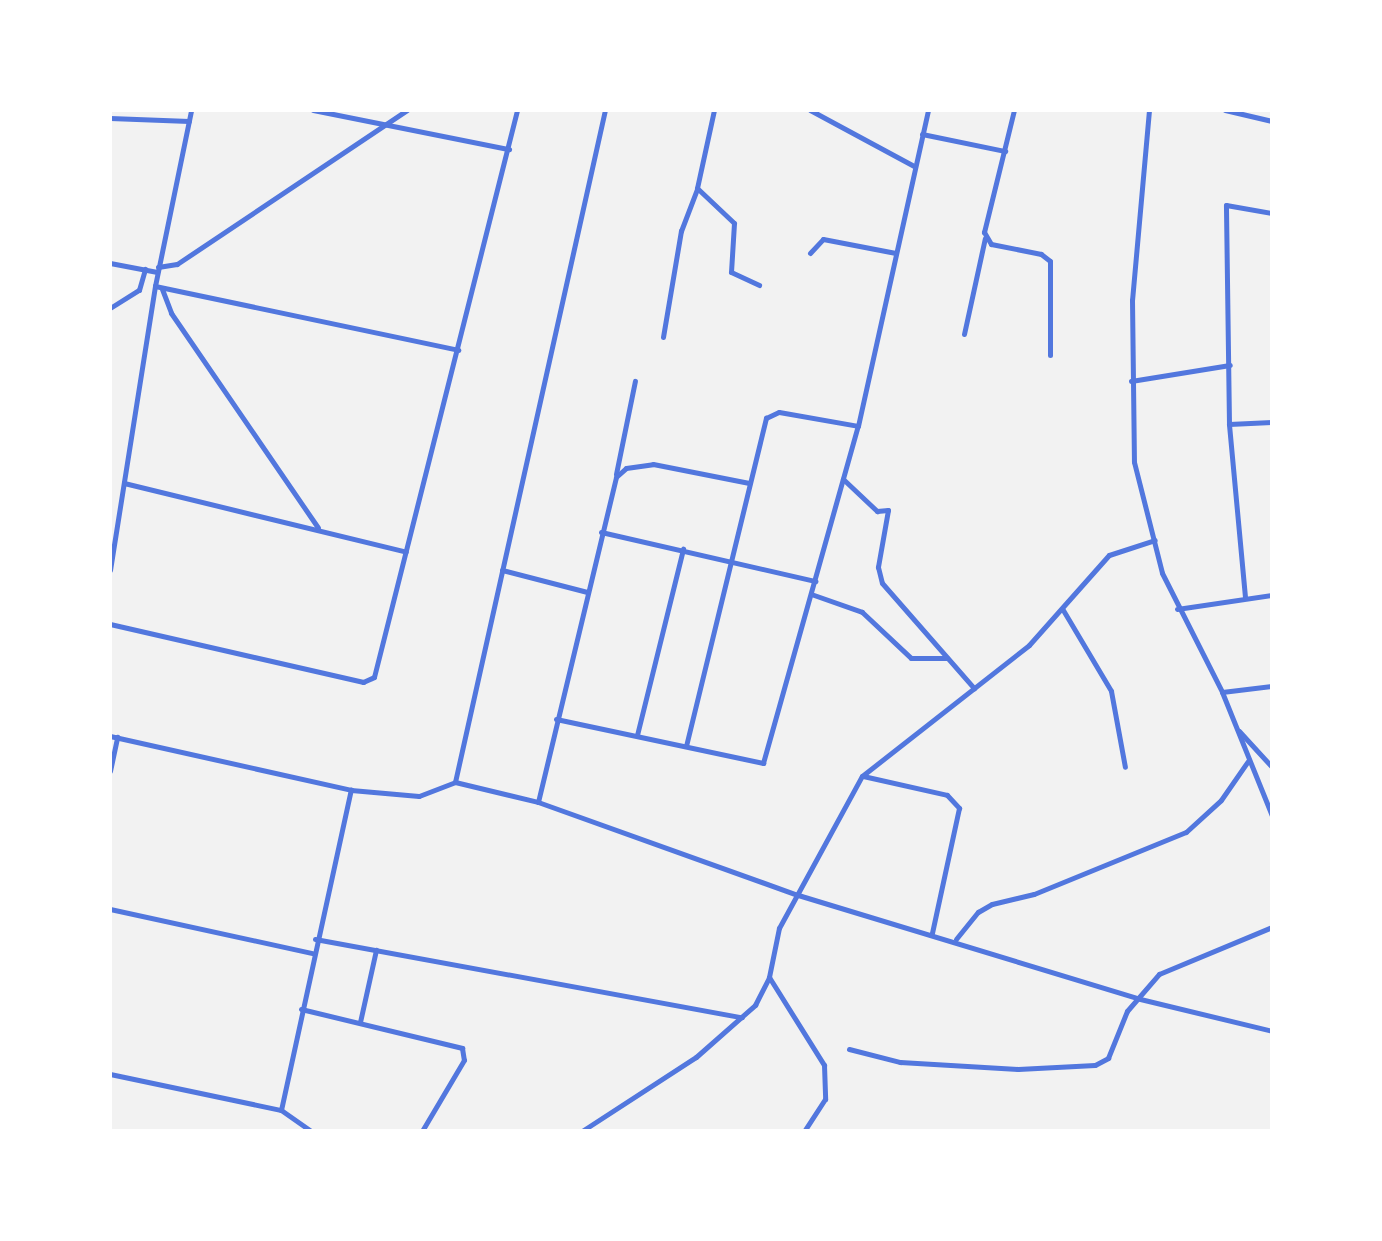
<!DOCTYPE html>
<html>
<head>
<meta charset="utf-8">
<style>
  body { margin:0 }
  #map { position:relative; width:1382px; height:1241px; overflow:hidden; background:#f2f2f2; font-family:Mulish,sans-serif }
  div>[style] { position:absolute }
  .minor>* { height:5px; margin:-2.5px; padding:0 2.5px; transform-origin:2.5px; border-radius:2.5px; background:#5277de }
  span { translate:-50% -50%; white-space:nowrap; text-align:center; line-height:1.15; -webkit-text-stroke:6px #fff; paint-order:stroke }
  .frame { position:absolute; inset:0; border:112px solid #fff; pointer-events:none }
</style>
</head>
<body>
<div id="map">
  <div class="minor">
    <div style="left:313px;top:110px;width:200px;rotate:11.3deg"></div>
    <div style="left:714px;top:110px;width:80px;rotate:102.3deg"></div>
    <div style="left:697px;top:188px;width:51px;rotate:43.4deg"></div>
    <div style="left:734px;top:223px;width:49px;rotate:93.5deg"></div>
    <div style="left:731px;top:272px;width:31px;rotate:25deg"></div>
    <div style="left:810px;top:110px;width:118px;rotate:28.3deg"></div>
    <div style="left:1014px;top:110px;width:126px;rotate:103.8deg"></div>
    <div style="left:984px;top:232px;width:14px;rotate:60deg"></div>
    <div style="left:991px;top:244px;width:51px;rotate:11.3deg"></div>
    <div style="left:1041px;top:254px;width:11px;rotate:38deg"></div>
    <div style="left:1050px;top:261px;width:94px;rotate:90deg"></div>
    <div style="left:1149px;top:110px;width:191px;rotate:95.1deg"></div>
    <div style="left:1132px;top:300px;width:162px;rotate:89.3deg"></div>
    <div style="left:1134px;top:462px;width:114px;rotate:75.8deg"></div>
    <div style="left:1162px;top:573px;width:133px;rotate:63.2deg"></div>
    <div style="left:1222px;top:692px;width:134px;rotate:68deg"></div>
    <div style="left:1225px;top:110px;width:48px;rotate:13.2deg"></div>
    <div style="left:110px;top:118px;width:79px;rotate:2.2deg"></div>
    <div style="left:922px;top:134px;width:85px;rotate:11.6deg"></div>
    <div style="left:810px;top:253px;width:19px;rotate:-47deg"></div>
    <div style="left:823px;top:239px;width:74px;rotate:10.9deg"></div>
    <div style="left:110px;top:263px;width:48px;rotate:10.8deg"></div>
    <div style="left:158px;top:267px;width:19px;rotate:-9deg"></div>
    <div style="left:177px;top:264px;width:277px;rotate:-33.8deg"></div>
    <div style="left:155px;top:286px;width:310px;rotate:11.9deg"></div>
    <div style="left:162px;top:289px;width:26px;rotate:69deg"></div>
    <div style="left:171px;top:313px;width:260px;rotate:55.6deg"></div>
    <div style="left:110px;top:308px;width:34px;rotate:-32deg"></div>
    <div style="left:139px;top:290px;width:22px;rotate:-74deg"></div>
    <div style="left:964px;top:334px;width:98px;rotate:-77.7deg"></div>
    <div style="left:663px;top:337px;width:108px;rotate:-80.4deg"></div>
    <div style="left:681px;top:231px;width:45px;rotate:-69.1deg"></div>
    <div style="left:1131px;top:381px;width:100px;rotate:-9.2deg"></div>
    <div style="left:1229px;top:424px;width:43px;rotate:-2.7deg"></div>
    <div style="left:616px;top:474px;width:95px;rotate:-78.5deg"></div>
    <div style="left:843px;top:479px;width:47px;rotate:43.3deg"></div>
    <div style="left:877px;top:511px;width:11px;rotate:-5deg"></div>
    <div style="left:888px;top:510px;width:58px;rotate:100deg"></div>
    <div style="left:878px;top:567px;width:16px;rotate:76deg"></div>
    <div style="left:882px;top:583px;width:140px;rotate:48.8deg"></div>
    <div style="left:124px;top:483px;width:290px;rotate:13.7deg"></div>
    <div style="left:601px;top:532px;width:220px;rotate:12.9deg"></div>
    <div style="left:110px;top:570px;width:288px;rotate:-81deg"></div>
    <div style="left:155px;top:286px;width:180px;rotate:-78.4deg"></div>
    <div style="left:502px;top:570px;width:88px;rotate:14.5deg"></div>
    <div style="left:811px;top:594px;width:54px;rotate:19.4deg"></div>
    <div style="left:862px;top:612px;width:67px;rotate:43.2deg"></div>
    <div style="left:911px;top:658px;width:36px"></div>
    <div style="left:1245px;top:597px;width:174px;rotate:-95.3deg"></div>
    <div style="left:1229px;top:424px;width:219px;rotate:-90.8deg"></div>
    <div style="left:1226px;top:205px;width:47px;rotate:9.9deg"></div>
    <div style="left:1177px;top:609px;width:96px;rotate:-8.4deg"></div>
    <div style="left:1063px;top:610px;width:94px;rotate:59.3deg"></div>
    <div style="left:1111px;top:691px;width:77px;rotate:79.6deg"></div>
    <div style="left:110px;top:624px;width:260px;rotate:12.9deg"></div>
    <div style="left:363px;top:682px;width:12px;rotate:-24deg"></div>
    <div style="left:374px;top:677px;width:585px;rotate:-75.84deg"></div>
    <div style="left:1222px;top:692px;width:50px;rotate:-6.8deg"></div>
    <div style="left:556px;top:719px;width:212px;rotate:12deg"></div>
    <div style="left:763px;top:763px;width:350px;rotate:-74.3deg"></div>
    <div style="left:858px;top:426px;width:324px;rotate:-77.5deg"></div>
    <div style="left:1239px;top:731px;width:49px;rotate:47.5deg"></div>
    <div style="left:637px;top:735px;width:192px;rotate:-76.1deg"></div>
    <div style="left:110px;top:736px;width:247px;rotate:12.6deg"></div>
    <div style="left:351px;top:790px;width:68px;rotate:5deg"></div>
    <div style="left:419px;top:796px;width:39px;rotate:-21deg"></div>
    <div style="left:455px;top:782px;width:85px;rotate:13.5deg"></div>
    <div style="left:538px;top:802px;width:276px;rotate:19.7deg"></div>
    <div style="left:798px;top:895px;width:353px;rotate:16.9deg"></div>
    <div style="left:1136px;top:998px;width:140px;rotate:13.6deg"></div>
    <div style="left:686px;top:746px;width:338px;rotate:-76.3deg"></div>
    <div style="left:766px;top:418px;width:14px;rotate:-25deg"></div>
    <div style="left:779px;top:412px;width:80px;rotate:10deg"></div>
    <div style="left:110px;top:771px;width:35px;rotate:-78deg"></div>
    <div style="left:863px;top:776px;width:86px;rotate:12.7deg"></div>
    <div style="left:947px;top:795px;width:18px;rotate:47deg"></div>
    <div style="left:959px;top:808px;width:128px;rotate:102.2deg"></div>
    <div style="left:455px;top:782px;width:689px;rotate:-77.42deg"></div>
    <div style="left:538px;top:802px;width:334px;rotate:-76.5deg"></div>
    <div style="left:616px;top:477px;width:13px;rotate:-42deg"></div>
    <div style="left:626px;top:468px;width:27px;rotate:-8deg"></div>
    <div style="left:653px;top:464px;width:98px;rotate:11.2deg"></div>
    <div style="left:110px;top:909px;width:207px;rotate:12.3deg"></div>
    <div style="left:315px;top:939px;width:434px;rotate:10.4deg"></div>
    <div style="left:956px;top:939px;width:35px;rotate:-51deg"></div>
    <div style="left:978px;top:912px;width:16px;rotate:-30deg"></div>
    <div style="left:992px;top:904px;width:43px;rotate:-13.4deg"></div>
    <div style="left:1034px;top:894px;width:164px;rotate:-22.2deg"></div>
    <div style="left:1186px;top:832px;width:47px;rotate:-42.4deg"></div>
    <div style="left:1221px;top:800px;width:47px;rotate:-55.3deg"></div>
    <div style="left:769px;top:977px;width:104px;rotate:58deg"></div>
    <div style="left:824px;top:1065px;width:34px;rotate:88deg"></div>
    <div style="left:825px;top:1099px;width:38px;rotate:123deg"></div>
    <div style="left:301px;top:1009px;width:166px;rotate:13.6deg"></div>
    <div style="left:462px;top:1048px;width:12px;rotate:81deg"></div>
    <div style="left:464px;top:1060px;width:82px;rotate:120.6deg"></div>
    <div style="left:360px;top:1022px;width:74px;rotate:-77.5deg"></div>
    <div style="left:849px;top:1049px;width:53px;rotate:14.3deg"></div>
    <div style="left:900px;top:1062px;width:118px;rotate:3.4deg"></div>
    <div style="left:1018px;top:1069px;width:77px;rotate:-3deg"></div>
    <div style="left:1095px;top:1065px;width:15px;rotate:-28deg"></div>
    <div style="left:1108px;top:1058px;width:51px;rotate:-68deg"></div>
    <div style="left:1127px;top:1011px;width:49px;rotate:-49.1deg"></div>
    <div style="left:1159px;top:974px;width:122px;rotate:-22.6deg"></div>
    <div style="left:110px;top:1074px;width:175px;rotate:11.9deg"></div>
    <div style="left:281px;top:1110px;width:37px;rotate:35deg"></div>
    <div style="left:281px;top:1110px;width:328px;rotate:-77.7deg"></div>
    <div style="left:582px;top:1131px;width:136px;rotate:-33deg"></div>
    <div style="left:696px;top:1057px;width:79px;rotate:-41.4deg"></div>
    <div style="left:755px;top:1005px;width:31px;rotate:-63deg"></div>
    <div style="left:769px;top:977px;width:50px;rotate:-78.5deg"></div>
    <div style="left:779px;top:928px;width:173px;rotate:-61.4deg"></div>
    <div style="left:862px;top:776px;width:212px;rotate:-38.1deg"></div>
    <div style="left:1029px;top:645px;width:120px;rotate:-48.4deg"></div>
    <div style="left:1109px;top:555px;width:48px;rotate:-18.1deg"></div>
  </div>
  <div class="frame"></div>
</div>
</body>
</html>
